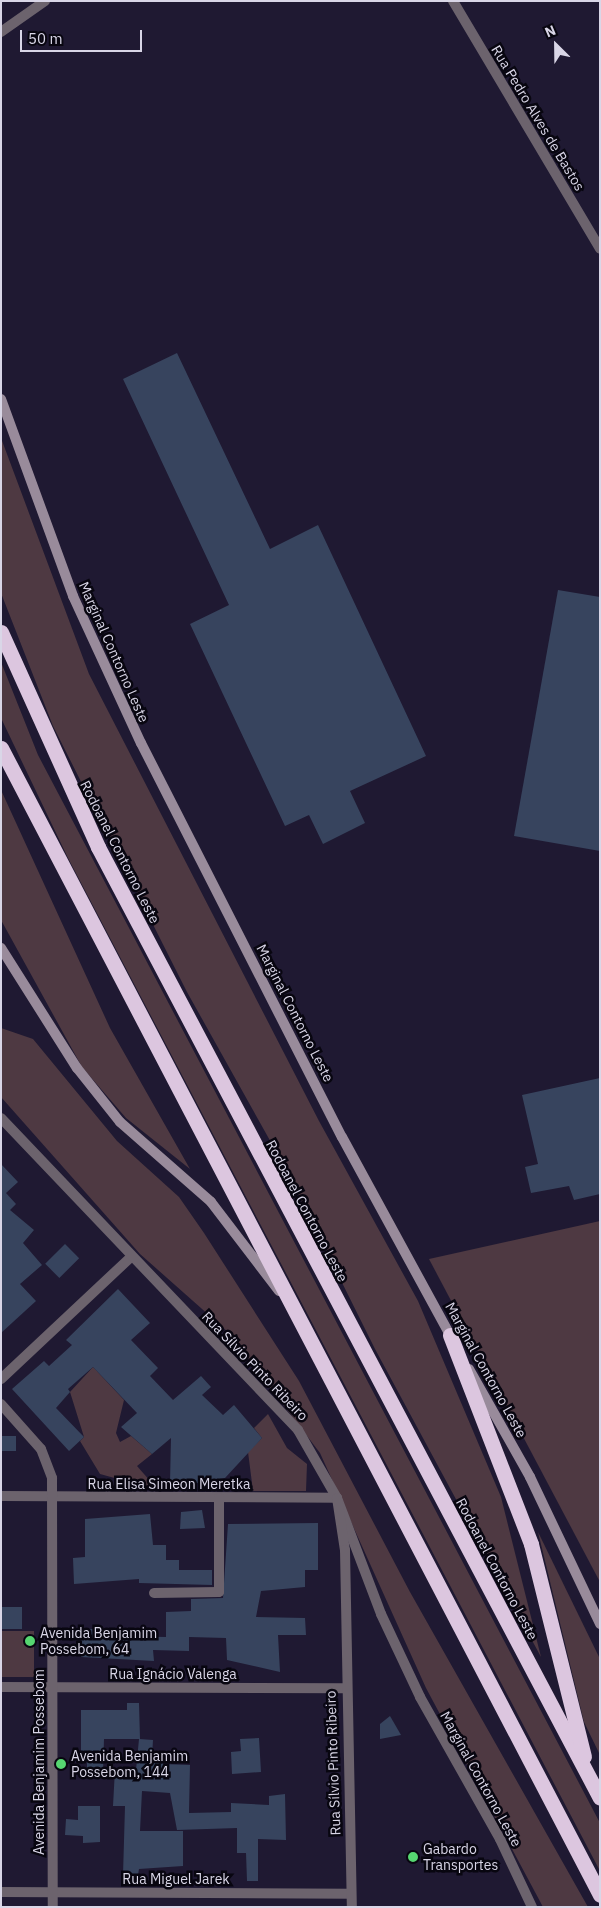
<!DOCTYPE html>
<html>
<head>
<meta charset="utf-8">
<style>
  body { margin:0 }
  #map { position:relative; width:601px; height:1908px; overflow:hidden; background:#1f1932; font-family:"IBM Plex Sans",sans-serif }
  div>[style] { position:absolute }
  .green>* { inset:0; background:#4e3942; transform-origin:0 0 }
  .building>* { inset:0; background:#37445e; transform-origin:0 0 }
  .minor>* { height:10px; margin:-5px; padding:0 5px; transform-origin:5px; border-radius:5px; background:#6c636d }
  .tertiary>* { height:10px; margin:-5px; padding:0 5px; transform-origin:5px; border-radius:5px; background:#6c636d }
  .secondary>* { height:10px; margin:-5px; padding:0 5px; transform-origin:5px; border-radius:5px; background:#998b9b }
  .motorway>* { height:15px; margin:-7.5px; padding:0 7.5px; transform-origin:7.5px; border-radius:7.5px; background:#dcc6df }
  .dots>* { width:14px; height:14px; translate:-50% -50%; box-sizing:border-box; border:2px solid #080610; border-radius:50% }
  span { translate:-50% -50%; white-space:nowrap; text-align:center; line-height:1.15; -webkit-text-stroke:5px #080610; paint-order:stroke }
  .street-label { font-size:14px; color:#d9d6e7 }
  .poi-label { font-size:14px; color:#d9d6e7 }
  .left { translate:0 -50%; text-align:left }
  .frame { position:absolute; inset:0; border:2px solid #d9d6e7; pointer-events:none }
  .north { position:absolute; left:531px; top:20px; width:50px; height:50px; -webkit-text-stroke:4px #080610; paint-order:stroke; rotate:337deg; font-size:14px; font-weight:700; line-height:20px; text-align:center; color:#d9d6e7 }
  .north::after { content:''; display:block; margin:auto; width:18px; height:22px; background:#d9d6e7; clip-path:polygon(50% 0,100% 100%,50% 72%,0 100%) }
  .scale { position:absolute; left:20px; top:30px; width:122px; height:22px; box-sizing:border-box; border:2px solid #d9d6e7; border-top:0; padding-left:6px; font-size:15px; line-height:18px; white-space:nowrap; color:#d9d6e7; -webkit-text-stroke:4px #080610; paint-order:stroke }
</style>
</head>
<body>
<div id="map">
  <div class="green">
    <div style="clip-path:polygon(1px 438px,89px 674px,319px 1121px,418px 1301px,501px 1497px,541px 1657px,375px 1349px,282px 1162px,187px 992px,53px 726px,1px 593px)"></div>
    <div style="clip-path:polygon(1px 662px,38px 755px,600px 1823px,600px 1871px,68px 858px,1px 718px)"></div>
    <div style="clip-path:polygon(1px 790px,110px 1028px,190px 1169px,126px 1118px,82px 1067px,1px 920px)"></div>
    <div style="clip-path:polygon(1px 1028px,33px 1039px,117px 1141px,179px 1197px,204px 1233px,299px 1381px,410px 1592px,588px 1907px,543px 1907px,426px 1688px,320px 1453px,228px 1332px,140px 1254px,1px 1097px)"></div>
    <div style="clip-path:polygon(600px 1221px,600px 1582px,429px 1259px)"></div>
    <div style="clip-path:polygon(93px 1367px,124px 1400px,116px 1433px,120px 1442px,131px 1436px,152px 1454px,137px 1466px,158px 1490px,100px 1474px,80px 1441px,84px 1437px,70px 1392px)"></div>
    <div style="clip-path:polygon(268px 1414px,287px 1448px,307px 1464px,306px 1491px,253px 1491px,248px 1452px,262px 1438px,254px 1428px)"></div>
    <div style="clip-path:polygon(538px 1532px,600px 1659px,600px 1755px,584px 1722px)"></div>
    <div style="left:1px;top:1631px;width:33px;height:46px"></div>
  </div>
  <div class="building">
    <div style="clip-path:polygon(177px 353px,270px 549px,318px 525px,426px 756px,350px 791px,365px 823px,323px 844px,309px 815px,285px 826px,190px 624px,229px 605px,123px 379px)"></div>
    <div style="clip-path:polygon(558px 590px,600px 597px,600px 851px,514px 836px)"></div>
    <div style="clip-path:polygon(600px 1078px,600px 1194px,574px 1200px,569px 1186px,531px 1193px,525px 1167px,538px 1164px,522px 1095px)"></div>
    <div style="clip-path:polygon(1px 1164px,18px 1182px,6px 1193px,16px 1204px,10px 1210px,34px 1230px,23px 1243px,42px 1265px,20px 1284px,36px 1301px,1px 1333px)"></div>
    <div style="left:65px;top:1244px;width:20px;height:28px;rotate:45deg"></div>
    <div style="clip-path:polygon(118px 1289px,150px 1323px,131px 1340px,158px 1368px,150px 1376px,173px 1400px,201px 1376px,211px 1387px,202px 1395px,223px 1415px,234px 1405px,262px 1438px,225px 1478px,186px 1485px,170px 1482px,171px 1438px,152px 1454px,121px 1427px,137px 1413px,93px 1367px,68px 1389px,70px 1392px,56px 1408px,84px 1437px,69px 1451px,12px 1389px,44px 1361px,49px 1366px,72px 1345px,66px 1340px)"></div>
    <div style="left:2px;top:1436px;width:14px;height:15px"></div>
    <div style="clip-path:polygon(202px 1510px,205px 1528px,180px 1529px,181px 1512px)"></div>
    <div style="clip-path:polygon(150px 1514px,153px 1545px,166px 1545px,166px 1560px,179px 1560px,179px 1570px,212px 1570px,212px 1585px,139px 1583px,139px 1579px,74px 1584px,73px 1558px,85px 1557px,85px 1519px)"></div>
    <div style="clip-path:polygon(318px 1523px,318px 1570px,305px 1570px,305px 1587px,261px 1591px,256px 1617px,305px 1618px,306px 1635px,278px 1635px,280px 1672px,227px 1660px,226px 1638px,189px 1637px,189px 1651px,153px 1650px,154px 1661px,81px 1657px,81px 1629px,119px 1629px,120px 1636px,166px 1637px,166px 1612px,191px 1611px,191px 1599px,223px 1598px,228px 1524px)"></div>
    <div style="left:1px;top:1607px;width:21px;height:22px"></div>
    <div style="clip-path:polygon(127px 1703px,139px 1703px,140px 1739px,104px 1739px,103px 1772px,87px 1771px,87px 1751px,81px 1751px,81px 1710px,127px 1710px)"></div>
    <div style="clip-path:polygon(390px 1716px,401px 1735px,380px 1739px,380px 1724px)"></div>
    <div style="clip-path:polygon(259px 1738px,261px 1772px,232px 1774px,231px 1752px,241px 1751px,240px 1739px)"></div>
    <div style="clip-path:polygon(139px 1739px,153px 1740px,152px 1757px,164px 1758px,163px 1764px,190px 1765px,189px 1813px,231px 1812px,231px 1803px,269px 1805px,269px 1796px,285px 1794px,286px 1840px,258px 1839px,258px 1881px,247px 1881px,246px 1853px,237px 1853px,237px 1828px,177px 1830px,170px 1793px,142px 1791px,140px 1831px,183px 1831px,183px 1866px,139px 1869px,138px 1875px,123px 1875px,125px 1806px,113px 1806px,115px 1769px,136px 1770px)"></div>
    <div style="clip-path:polygon(78px 1806px,100px 1806px,100px 1842px,83px 1843px,83px 1836px,65px 1835px,66px 1819px,78px 1820px)"></div>
  </div>
  <div class="minor">
    <div style="left:453px;top:1px;width:288px;rotate:59.3deg"></div>
    <div style="left:1px;top:1379px;width:177px;rotate:-43.2deg"></div>
    <div style="left:1px;top:1496px;width:336px;rotate:0.3deg"></div>
    <div style="left:337px;top:1498px;width:124px;rotate:69.2deg"></div>
    <div style="left:381px;top:1614px;width:92px;rotate:64.8deg"></div>
    <div style="left:420px;top:1697px;width:163px;rotate:60.6deg"></div>
    <div style="left:500px;top:1839px;width:75px;rotate:64.8deg"></div>
    <div style="left:154px;top:1593px;width:65px;rotate:-0.9deg"></div>
    <div style="left:219px;top:1592px;width:94px;rotate:-90deg"></div>
    <div style="left:1px;top:1687px;width:344px;rotate:0.2deg"></div>
    <div style="left:1px;top:1892px;width:350px;rotate:0.3deg"></div>
  </div>
  <div class="tertiary">
    <div style="left:1px;top:32px;width:54px;rotate:-35.2deg"></div>
    <div style="left:1px;top:1118px;width:431px;rotate:46.4deg"></div>
    <div style="left:298px;top:1430px;width:78px;rotate:60.2deg"></div>
    <div style="left:337px;top:1498px;width:53px;rotate:81.3deg"></div>
    <div style="left:345px;top:1550px;width:357px;rotate:88.9deg"></div>
    <div style="left:1px;top:1404px;width:60px;rotate:48.4deg"></div>
    <div style="left:41px;top:1449px;width:31px;rotate:69deg"></div>
    <div style="left:52px;top:1478px;width:429px;rotate:89.9deg"></div>
  </div>
  <div class="secondary">
    <div style="left:1px;top:399px;width:210px;rotate:69.9deg"></div>
    <div style="left:73px;top:596px;width:162px;rotate:65.2deg"></div>
    <div style="left:141px;top:743px;width:442px;rotate:63deg"></div>
    <div style="left:342px;top:1137px;width:230px;rotate:61.4deg"></div>
    <div style="left:1px;top:948px;width:142px;rotate:57.7deg"></div>
    <div style="left:77px;top:1068px;width:69px;rotate:51.5deg"></div>
    <div style="left:120px;top:1122px;width:121px;rotate:41.3deg"></div>
    <div style="left:211px;top:1202px;width:112px;rotate:52.6deg"></div>
    <div style="left:469px;top:1369px;width:124px;rotate:60.5deg"></div>
    <div style="left:530px;top:1477px;width:163px;rotate:64.5deg"></div>
  </div>
  <div class="motorway">
    <div style="left:1px;top:632px;width:236px;rotate:65.7deg"></div>
    <div style="left:98px;top:847px;width:1075px;rotate:62.17deg"></div>
    <div style="left:1px;top:748px;width:1294px;rotate:62.42deg"></div>
    <div style="left:450px;top:1335px;width:224px;rotate:68.8deg"></div>
    <div style="left:531px;top:1544px;width:219px;rotate:76deg"></div>
  </div>
  <div class="dots">
    <div style="left:30px;top:1641px;background:#56d671"></div>
    <div style="left:61px;top:1764px;background:#56d671"></div>
    <div style="left:413px;top:1857px;background:#56d671"></div>
  </div>
  <div class="street-label">
    <span style="left:538px;top:118px;rotate:59deg">Rua Pedro Alves de Bastos</span>
    <span style="left:114px;top:652px;rotate:66deg">Marginal Contorno Leste</span>
    <span style="left:120px;top:852px;rotate:63deg">Rodoanel Contorno Leste</span>
    <span style="left:295px;top:1013px;rotate:63deg">Marginal Contorno Leste</span>
    <span style="left:307px;top:1211px;rotate:62deg">Rodoanel Contorno Leste</span>
    <span style="left:255px;top:1366px;rotate:46deg">Rua Sílvio Pinto Ribeiro</span>
    <span style="left:486px;top:1370px;rotate:61deg">Marginal Contorno Leste</span>
    <span style="left:169px;top:1484px">Rua Elisa Simeon Meretka</span>
    <span style="left:497px;top:1569px;rotate:62deg">Rodoanel Contorno Leste</span>
    <span style="left:173px;top:1674px">Rua Ignácio Valenga</span>
    <span style="left:39px;top:1762px;rotate:-90deg">Avenida Benjamim Possebom</span>
    <span style="left:333px;top:1763px;rotate:-92deg">Rua Sílvio Pinto Ribeiro</span>
    <span style="left:481px;top:1779px;rotate:61deg">Marginal Contorno Leste</span>
    <span style="left:176px;top:1879px">Rua Miguel Jarek</span>
  </div>
  <div class="poi-label">
    <span class="left" style="left:40px;top:1641px">Avenida Benjamim<br>Possebom, 64</span>
    <span class="left" style="left:71px;top:1764px">Avenida Benjamim<br>Possebom, 144</span>
    <span class="left" style="left:423px;top:1857px">Gabardo<br>Transportes</span>
  </div>
  <div class="frame"></div>
  <div class="north">N</div>
  <div class="scale">50 m</div>
</div>
</body>
</html>
